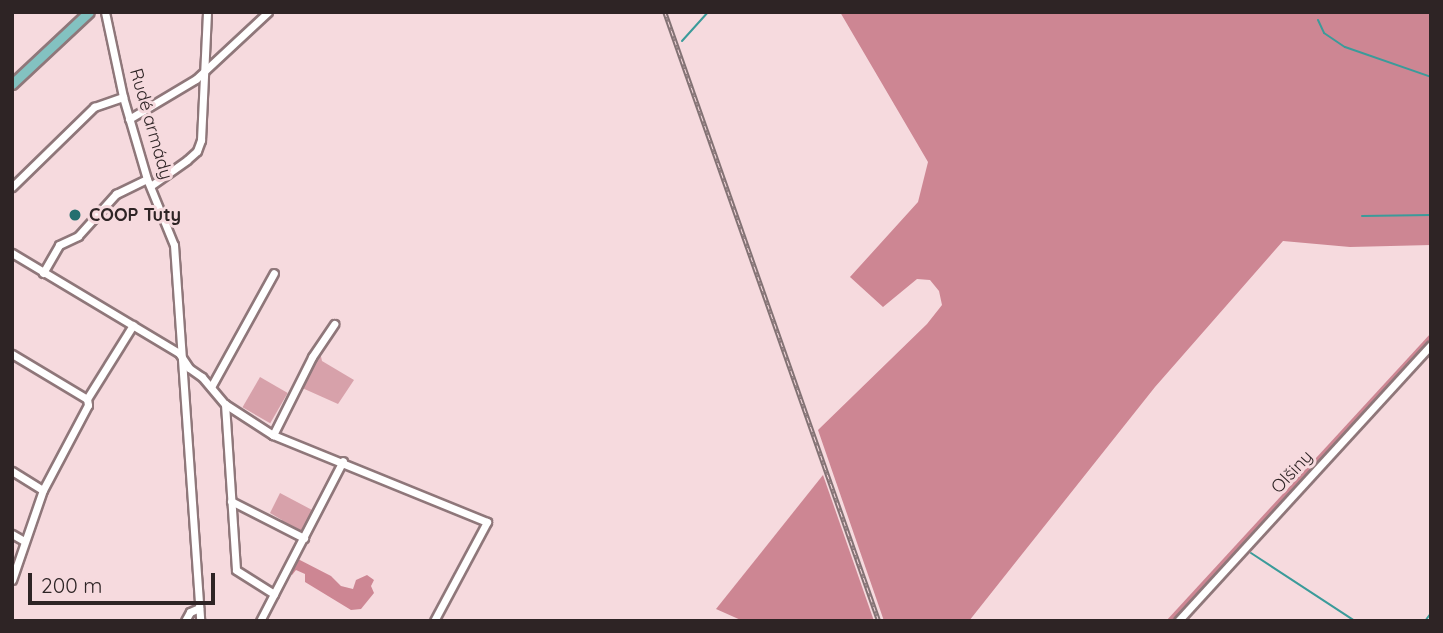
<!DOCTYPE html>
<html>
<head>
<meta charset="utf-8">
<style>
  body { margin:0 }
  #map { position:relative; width:1443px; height:633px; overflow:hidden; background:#f6dade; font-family:Quicksand,sans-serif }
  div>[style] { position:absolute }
  .green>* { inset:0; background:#d7a1aa; transform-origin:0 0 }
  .forest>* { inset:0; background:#cd8693 }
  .stream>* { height:2px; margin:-1px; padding:0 1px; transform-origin:1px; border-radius:1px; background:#3b9b9a }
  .roads { filter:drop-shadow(2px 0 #8f777a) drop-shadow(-2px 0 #8f777a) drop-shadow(0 2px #8f777a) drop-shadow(0 -2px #8f777a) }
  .minor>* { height:7px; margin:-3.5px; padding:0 3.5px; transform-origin:3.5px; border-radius:3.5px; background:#fff }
  .major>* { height:9px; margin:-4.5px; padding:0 4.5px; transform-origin:4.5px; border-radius:4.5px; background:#83c2c1 }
  .rail>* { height:4.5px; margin-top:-2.25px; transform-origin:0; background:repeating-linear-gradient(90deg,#f6dade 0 5px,#837274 0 10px); box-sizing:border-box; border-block:2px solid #837274 }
  .dots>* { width:19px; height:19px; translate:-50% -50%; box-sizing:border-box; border:4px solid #f6dade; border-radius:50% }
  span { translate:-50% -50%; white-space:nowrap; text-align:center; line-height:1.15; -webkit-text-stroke:6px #f6dade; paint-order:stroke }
  .street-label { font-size:18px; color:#2e2425 }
  .poi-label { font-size:18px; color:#2e2425; font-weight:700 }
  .left { translate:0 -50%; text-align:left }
  .frame { position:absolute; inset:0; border:14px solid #2e2425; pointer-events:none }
  .scale { position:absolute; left:28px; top:573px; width:187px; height:32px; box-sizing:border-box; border:4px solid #2e2425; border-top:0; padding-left:9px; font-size:21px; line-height:24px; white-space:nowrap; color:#2e2425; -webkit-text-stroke:5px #f6dade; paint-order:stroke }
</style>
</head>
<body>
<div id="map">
  <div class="green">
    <div style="clip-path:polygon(320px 352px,322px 361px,354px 380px,338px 404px,300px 387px)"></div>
    <div style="left:260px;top:377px;width:32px;height:35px;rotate:30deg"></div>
    <div style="clip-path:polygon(280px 493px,314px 511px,302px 533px,280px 523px,282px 520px,270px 513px)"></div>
  </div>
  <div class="forest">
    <div style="clip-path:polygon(840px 12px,1431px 12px,1431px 245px,1350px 247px,1283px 241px,1155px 387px,969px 621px,884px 621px,818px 430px,927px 324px,942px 305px,939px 291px,930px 280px,917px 279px,883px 307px,850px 277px,918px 202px,928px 162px)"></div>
    <div style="clip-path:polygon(1431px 333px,1431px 352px,1174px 621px,1166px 621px)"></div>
    <div style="clip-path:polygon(823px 475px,874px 621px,743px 621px,716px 609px)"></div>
    <div style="clip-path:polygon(296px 558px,331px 576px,341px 586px,353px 589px,356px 580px,367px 575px,374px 580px,371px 586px,374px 593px,361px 609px,351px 610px,305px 582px,305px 574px,296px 570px,292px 575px,289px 573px)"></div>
  </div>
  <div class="stream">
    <div style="left:1318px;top:20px;width:14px;rotate:65deg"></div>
    <div style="left:1324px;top:33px;width:25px;rotate:34deg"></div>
    <div style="left:1345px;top:47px;width:91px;rotate:19.2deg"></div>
    <div style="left:682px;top:41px;width:39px;rotate:-48deg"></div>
    <div style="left:1362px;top:216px;width:69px;rotate:-0.8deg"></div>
    <div style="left:1251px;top:553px;width:124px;rotate:33.2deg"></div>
    <div style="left:1425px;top:621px;width:10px;rotate:-53deg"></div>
  </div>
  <div class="roads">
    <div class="minor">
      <div style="left:105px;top:12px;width:87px;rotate:78deg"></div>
      <div style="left:123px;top:97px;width:85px;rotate:73.7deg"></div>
      <div style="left:147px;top:179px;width:71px;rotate:67.8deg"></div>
      <div style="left:174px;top:245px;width:377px;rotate:86deg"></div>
      <div style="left:129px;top:119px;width:78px;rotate:-30.8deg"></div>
      <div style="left:196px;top:79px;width:98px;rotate:-42.9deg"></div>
      <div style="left:152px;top:185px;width:43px;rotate:-35.5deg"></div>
      <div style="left:187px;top:160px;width:13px;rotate:-42deg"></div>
      <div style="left:197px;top:151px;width:12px;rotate:-70deg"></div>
      <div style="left:201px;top:140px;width:128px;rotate:-87.3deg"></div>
      <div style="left:12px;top:187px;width:115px;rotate:-44.3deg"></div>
      <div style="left:94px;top:107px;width:31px;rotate:-19deg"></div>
      <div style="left:12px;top:253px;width:195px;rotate:30.9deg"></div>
      <div style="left:179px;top:353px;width:18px;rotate:56deg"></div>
      <div style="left:189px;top:368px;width:16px;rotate:35deg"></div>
      <div style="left:202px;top:377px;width:35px;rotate:50deg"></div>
      <div style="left:225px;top:404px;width:57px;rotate:32.9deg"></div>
      <div style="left:273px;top:435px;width:231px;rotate:22.1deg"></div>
      <div style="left:487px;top:522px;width:112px;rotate:118.2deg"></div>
      <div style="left:43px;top:273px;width:32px;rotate:-60deg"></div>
      <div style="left:59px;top:245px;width:21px;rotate:-25deg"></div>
      <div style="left:78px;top:236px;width:57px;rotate:-47.9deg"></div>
      <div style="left:116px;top:194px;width:34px;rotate:-26deg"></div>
      <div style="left:12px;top:354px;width:87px;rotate:31deg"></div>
      <div style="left:211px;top:387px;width:130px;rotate:-61.1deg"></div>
      <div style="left:225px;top:404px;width:166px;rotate:86.2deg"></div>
      <div style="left:236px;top:570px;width:45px;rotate:32.3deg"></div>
      <div style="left:273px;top:435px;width:87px;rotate:-63.4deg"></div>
      <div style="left:312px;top:357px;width:40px;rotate:-56deg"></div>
      <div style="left:12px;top:471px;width:36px;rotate:32deg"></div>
      <div style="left:231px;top:501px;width:82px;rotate:26.9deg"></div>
      <div style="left:12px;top:534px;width:14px;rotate:30deg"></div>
      <div style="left:12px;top:580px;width:95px;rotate:-71deg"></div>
      <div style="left:43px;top:490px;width:96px;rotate:-62.1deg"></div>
      <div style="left:88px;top:405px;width:6px;rotate:-99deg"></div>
      <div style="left:87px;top:399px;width:87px;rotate:-58.1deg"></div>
      <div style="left:185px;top:621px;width:10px;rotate:-61deg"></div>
      <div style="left:190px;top:612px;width:10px;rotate:-24deg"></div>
      <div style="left:260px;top:621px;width:180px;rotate:-62.6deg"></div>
      <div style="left:1178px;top:621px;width:374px;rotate:-47.5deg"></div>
    </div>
    <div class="major">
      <div style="left:12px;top:84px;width:105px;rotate:-43.1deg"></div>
    </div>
  </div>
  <div class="rail">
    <div style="left:665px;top:12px;width:646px;rotate:70.64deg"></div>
  </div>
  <div class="dots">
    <div style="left:75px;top:215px;background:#246f6f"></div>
  </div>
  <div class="street-label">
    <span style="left:151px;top:124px;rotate:74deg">Rudé armády</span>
    <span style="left:1292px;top:472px;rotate:-47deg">Olšiny</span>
  </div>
  <div class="poi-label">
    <span class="left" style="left:89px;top:215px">COOP Tuty</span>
  </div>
  <div class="frame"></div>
  <div class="scale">200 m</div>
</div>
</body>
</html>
